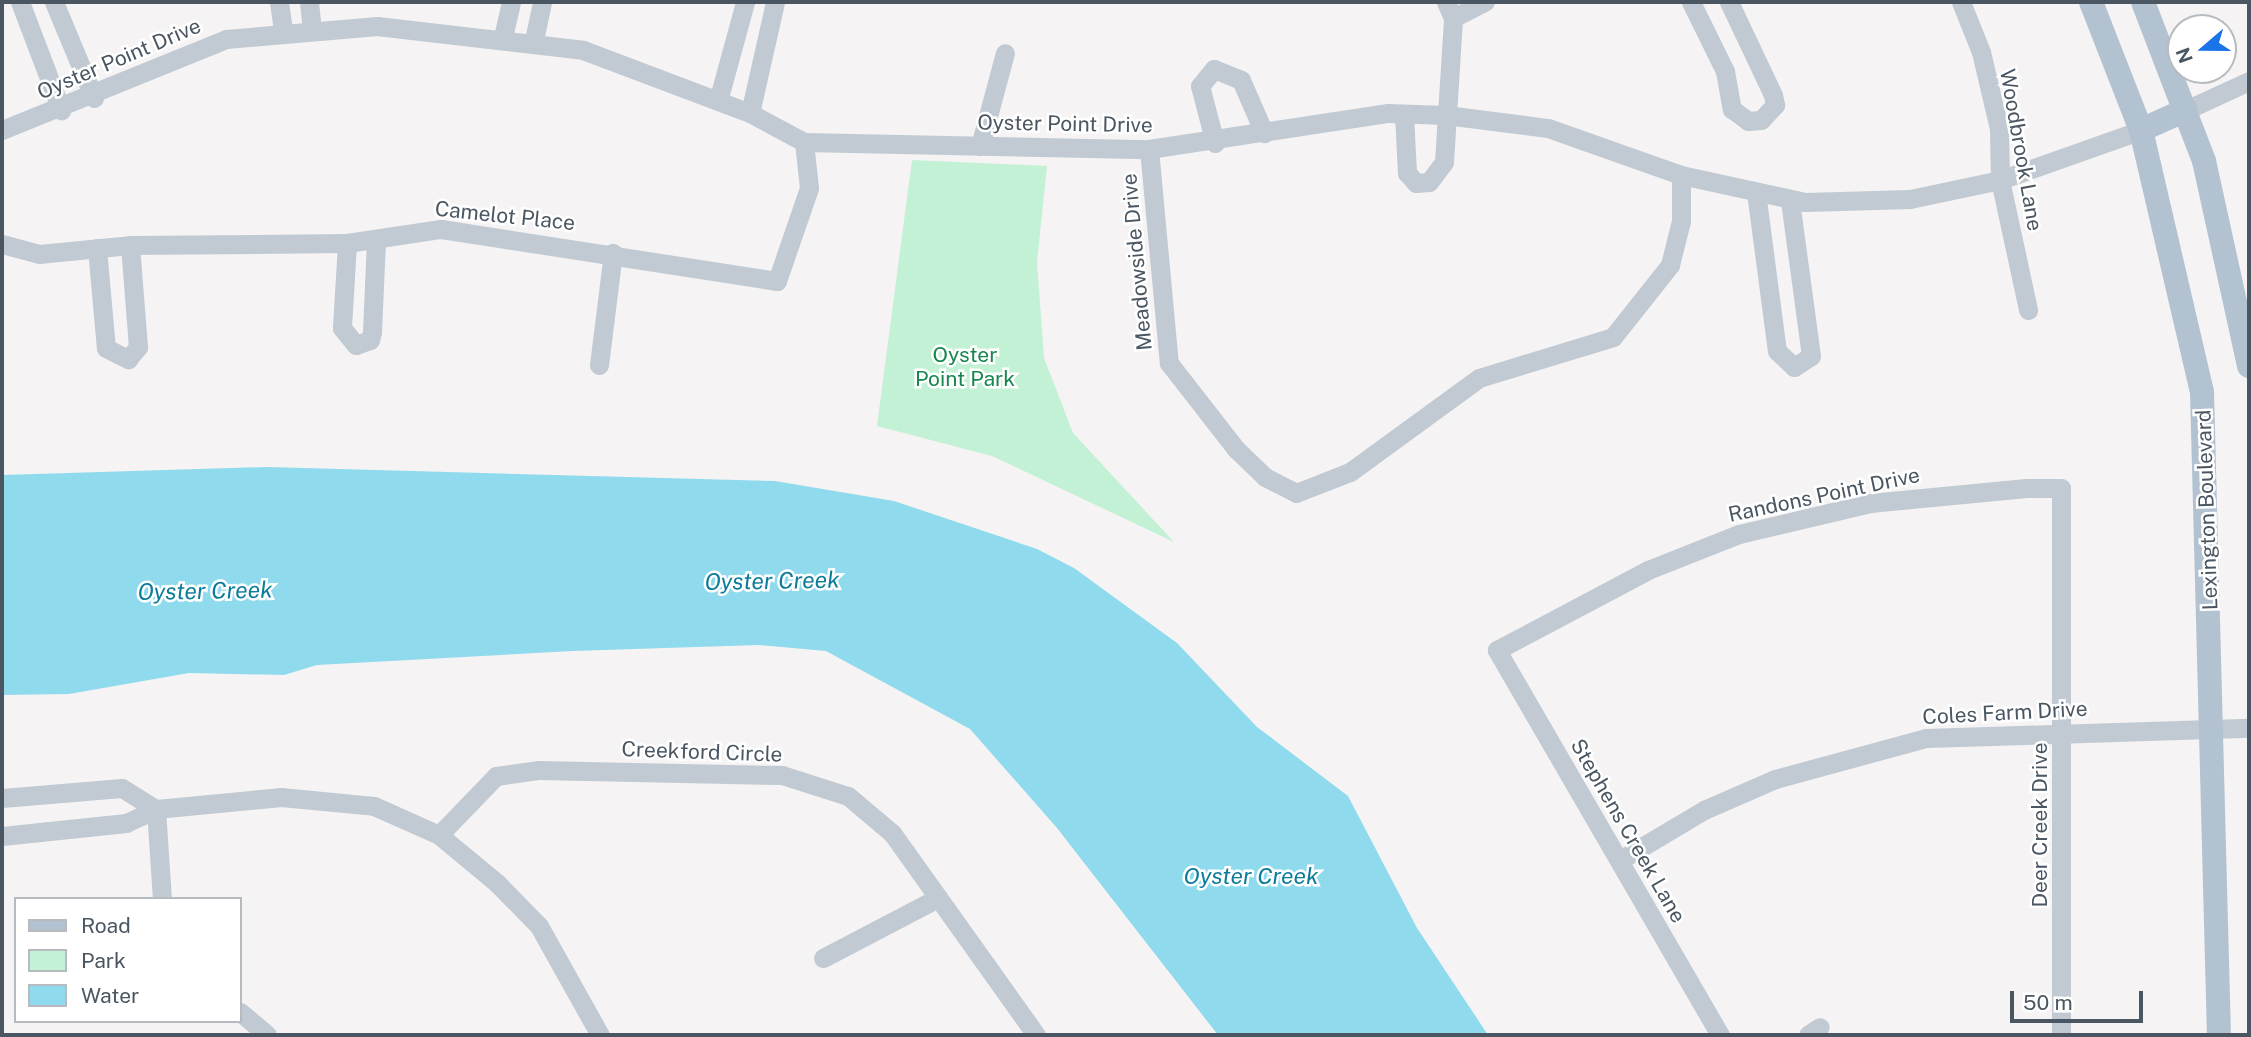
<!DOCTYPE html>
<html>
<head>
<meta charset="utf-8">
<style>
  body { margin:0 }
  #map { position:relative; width:2251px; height:1037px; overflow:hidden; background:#f5f3f3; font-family:"Public Sans",sans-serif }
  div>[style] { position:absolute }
  .green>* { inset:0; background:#c3f1d5 }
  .water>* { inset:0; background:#90daee }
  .minor>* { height:19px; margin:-9.5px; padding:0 9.5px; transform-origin:9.5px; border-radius:9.5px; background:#c1cad2 }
  .major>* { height:24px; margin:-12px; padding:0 12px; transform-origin:12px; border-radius:12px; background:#b3c2d1 }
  span { translate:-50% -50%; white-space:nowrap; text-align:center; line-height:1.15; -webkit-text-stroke:5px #fff; paint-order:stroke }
  .street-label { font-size:21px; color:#4a5661 }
  .park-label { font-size:21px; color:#17864f }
  .water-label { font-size:23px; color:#0c7c9b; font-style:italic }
  .frame { position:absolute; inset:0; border:4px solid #4a5661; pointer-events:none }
  .legend { position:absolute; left:14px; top:897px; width:228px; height:126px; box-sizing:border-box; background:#fff; border:2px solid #b7bbc0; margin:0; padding:9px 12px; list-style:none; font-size:21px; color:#4a5661 }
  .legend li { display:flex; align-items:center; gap:14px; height:35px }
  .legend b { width:35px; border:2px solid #b7bbc0 }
  .north { position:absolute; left:2167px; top:14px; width:70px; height:70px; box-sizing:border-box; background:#fff; border:2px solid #b7bbc0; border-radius:50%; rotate:250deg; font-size:19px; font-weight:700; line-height:28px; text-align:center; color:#4a5661 }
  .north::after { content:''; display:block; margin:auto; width:24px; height:32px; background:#1a73e8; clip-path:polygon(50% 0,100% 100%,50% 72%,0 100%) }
  .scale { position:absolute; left:2010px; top:991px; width:133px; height:32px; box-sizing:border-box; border:4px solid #4a5661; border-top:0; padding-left:9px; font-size:21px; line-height:24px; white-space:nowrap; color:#4a5661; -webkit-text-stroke:5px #fff; paint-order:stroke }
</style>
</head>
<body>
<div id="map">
  <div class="green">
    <div style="clip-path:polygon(912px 160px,1047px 166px,1037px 262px,1044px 358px,1073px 433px,1174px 542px,992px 456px,877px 426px)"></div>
  </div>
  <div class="water">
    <div style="clip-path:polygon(268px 467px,775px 481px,894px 501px,1037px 549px,1074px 568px,1177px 643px,1257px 727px,1348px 796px,1417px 928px,1488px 1035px,1218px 1035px,1057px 828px,970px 729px,826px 651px,759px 645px,572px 651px,317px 665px,284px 675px,189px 673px,69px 694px,2px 695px,2px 475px)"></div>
  </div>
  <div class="minor">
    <div style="left:20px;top:2px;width:116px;rotate:69.2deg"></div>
    <div style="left:54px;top:2px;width:104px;rotate:67.4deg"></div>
    <div style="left:279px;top:2px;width:30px;rotate:82deg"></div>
    <div style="left:309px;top:2px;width:27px;rotate:84deg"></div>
    <div style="left:1691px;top:2px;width:77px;rotate:63.8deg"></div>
    <div style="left:1725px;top:71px;width:39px;rotate:80deg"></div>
    <div style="left:1732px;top:109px;width:20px;rotate:37deg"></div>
    <div style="left:1748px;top:121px;width:13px;rotate:-4deg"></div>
    <div style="left:1761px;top:120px;width:21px;rotate:-47deg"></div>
    <div style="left:1775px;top:105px;width:10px;rotate:-101deg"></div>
    <div style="left:1773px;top:95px;width:103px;rotate:-115.3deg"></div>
    <div style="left:1961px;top:2px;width:54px;rotate:68.2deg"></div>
    <div style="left:1981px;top:52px;width:79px;rotate:76.8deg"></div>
    <div style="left:1999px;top:129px;width:51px;rotate:88.9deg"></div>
    <div style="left:2000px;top:180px;width:133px;rotate:77.8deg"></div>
    <div style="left:1453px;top:18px;width:36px;rotate:-27deg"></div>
    <div style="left:503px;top:37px;width:36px;rotate:-77deg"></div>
    <div style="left:534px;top:40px;width:39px;rotate:-78deg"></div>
    <div style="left:718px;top:101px;width:103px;rotate:-74.7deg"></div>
    <div style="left:2186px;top:110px;width:69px;rotate:-24.7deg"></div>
    <div style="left:750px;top:113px;width:114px;rotate:-77.3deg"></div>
    <div style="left:1404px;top:114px;width:59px;rotate:87.1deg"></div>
    <div style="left:1407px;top:173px;width:13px;rotate:48deg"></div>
    <div style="left:1416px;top:183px;width:13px;rotate:-4deg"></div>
    <div style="left:1429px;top:182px;width:25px;rotate:-53deg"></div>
    <div style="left:1444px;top:162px;width:144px;rotate:-86.4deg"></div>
    <div style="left:1453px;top:18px;width:17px;rotate:-114deg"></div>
    <div style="left:2px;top:130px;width:242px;rotate:-22.1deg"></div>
    <div style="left:226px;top:39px;width:152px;rotate:-4.9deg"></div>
    <div style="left:377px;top:26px;width:207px;rotate:6.6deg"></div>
    <div style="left:583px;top:50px;width:178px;rotate:20.7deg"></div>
    <div style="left:750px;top:113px;width:61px;rotate:28.2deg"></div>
    <div style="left:804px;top:142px;width:345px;rotate:1.2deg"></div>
    <div style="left:1149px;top:149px;width:242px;rotate:-8.6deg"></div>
    <div style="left:1388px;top:113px;width:58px;rotate:2deg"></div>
    <div style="left:1446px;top:115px;width:103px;rotate:7.3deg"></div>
    <div style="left:1548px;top:128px;width:141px;rotate:19.5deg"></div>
    <div style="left:1681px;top:175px;width:127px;rotate:12.3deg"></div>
    <div style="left:1805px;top:202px;width:105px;rotate:-1.6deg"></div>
    <div style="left:1910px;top:199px;width:92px;rotate:-11.9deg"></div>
    <div style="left:2000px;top:180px;width:150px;rotate:-19.5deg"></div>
    <div style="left:1215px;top:143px;width:59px;rotate:-104.7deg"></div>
    <div style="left:1200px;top:86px;width:22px;rotate:-51deg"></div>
    <div style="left:1214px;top:69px;width:29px;rotate:22deg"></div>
    <div style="left:1241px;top:80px;width:58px;rotate:66.5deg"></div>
    <div style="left:980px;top:146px;width:96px;rotate:-75deg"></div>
    <div style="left:1149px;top:149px;width:215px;rotate:84.7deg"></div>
    <div style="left:1169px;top:363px;width:109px;rotate:52.1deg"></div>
    <div style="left:1236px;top:449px;width:40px;rotate:44deg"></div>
    <div style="left:1265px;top:477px;width:35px;rotate:27deg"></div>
    <div style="left:1296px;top:493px;width:58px;rotate:-21.3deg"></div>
    <div style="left:1350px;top:472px;width:160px;rotate:-36.1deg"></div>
    <div style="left:1479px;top:378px;width:140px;rotate:-17deg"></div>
    <div style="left:1613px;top:337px;width:92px;rotate:-51.6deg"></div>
    <div style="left:1670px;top:265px;width:45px;rotate:-76deg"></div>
    <div style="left:1681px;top:221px;width:46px;rotate:-90deg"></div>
    <div style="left:1756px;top:192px;width:160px;rotate:82.5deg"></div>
    <div style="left:1777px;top:351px;width:23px;rotate:43deg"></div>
    <div style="left:1794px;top:367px;width:20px;rotate:-33deg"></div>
    <div style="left:1811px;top:356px;width:157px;rotate:-97.7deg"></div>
    <div style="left:347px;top:243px;width:85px;rotate:93.4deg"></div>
    <div style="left:342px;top:328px;width:22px;rotate:51deg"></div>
    <div style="left:356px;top:345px;width:15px;rotate:-20deg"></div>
    <div style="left:370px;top:340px;width:8px;rotate:-76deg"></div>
    <div style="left:372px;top:332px;width:92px;rotate:-87.5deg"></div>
    <div style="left:2px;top:244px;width:38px;rotate:15deg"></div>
    <div style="left:39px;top:254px;width:91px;rotate:-5.6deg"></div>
    <div style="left:130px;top:245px;width:217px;rotate:-0.5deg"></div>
    <div style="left:347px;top:243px;width:95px;rotate:-8.5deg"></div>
    <div style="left:441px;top:229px;width:340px;rotate:8.8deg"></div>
    <div style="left:777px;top:281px;width:98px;rotate:-71deg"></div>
    <div style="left:809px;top:188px;width:46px;rotate:-96.2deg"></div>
    <div style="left:97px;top:248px;width:100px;rotate:84.9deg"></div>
    <div style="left:106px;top:348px;width:25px;rotate:27deg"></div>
    <div style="left:128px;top:359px;width:16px;rotate:-50deg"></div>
    <div style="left:138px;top:347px;width:102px;rotate:-94.5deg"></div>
    <div style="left:599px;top:365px;width:113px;rotate:-82.9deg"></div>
    <div style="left:2px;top:798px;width:120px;rotate:-4.8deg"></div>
    <div style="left:122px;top:788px;width:40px;rotate:32deg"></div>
    <div style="left:156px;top:809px;width:90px;rotate:86.2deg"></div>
    <div style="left:439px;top:835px;width:82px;rotate:-46deg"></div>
    <div style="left:496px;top:776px;width:42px;rotate:-8.1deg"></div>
    <div style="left:538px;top:770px;width:244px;rotate:1.2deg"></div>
    <div style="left:782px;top:775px;width:69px;rotate:17.7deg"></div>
    <div style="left:848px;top:796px;width:57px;rotate:40.1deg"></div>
    <div style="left:892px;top:833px;width:248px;rotate:54.5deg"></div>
    <div style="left:2px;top:836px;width:125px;rotate:-6deg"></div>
    <div style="left:126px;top:823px;width:33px;rotate:-25deg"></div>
    <div style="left:156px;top:809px;width:126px;rotate:-5.5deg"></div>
    <div style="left:281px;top:797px;width:93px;rotate:5.5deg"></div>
    <div style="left:374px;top:806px;width:71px;rotate:24deg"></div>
    <div style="left:439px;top:835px;width:75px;rotate:39.6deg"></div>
    <div style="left:497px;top:883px;width:60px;rotate:45.7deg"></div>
    <div style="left:539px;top:926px;width:125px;rotate:60.8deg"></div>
    <div style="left:1620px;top:860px;width:98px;rotate:-30.8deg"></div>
    <div style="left:1704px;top:810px;width:77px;rotate:-23.6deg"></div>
    <div style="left:1775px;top:779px;width:156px;rotate:-15.2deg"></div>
    <div style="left:1926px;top:738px;width:323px;rotate:-1.8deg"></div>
    <div style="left:823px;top:958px;width:130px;rotate:-27.6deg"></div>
    <div style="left:240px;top:1012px;width:35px;rotate:40deg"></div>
    <div style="left:1720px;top:1035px;width:445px;rotate:-120.1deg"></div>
    <div style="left:1497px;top:650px;width:171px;rotate:-27.9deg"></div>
    <div style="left:1648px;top:570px;width:98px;rotate:-21.6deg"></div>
    <div style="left:1739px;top:534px;width:135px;rotate:-13.3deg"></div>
    <div style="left:1870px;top:503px;width:157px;rotate:-5.5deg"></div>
    <div style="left:2026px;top:488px;width:35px"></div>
    <div style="left:2061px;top:488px;width:547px;rotate:90deg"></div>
    <div style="left:1808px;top:1035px;width:14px;rotate:-34deg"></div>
  </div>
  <div class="major">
    <div style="left:2091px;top:2px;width:137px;rotate:68.7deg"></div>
    <div style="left:2141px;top:130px;width:269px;rotate:76.9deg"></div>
    <div style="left:2202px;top:392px;width:643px;rotate:88.49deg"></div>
    <div style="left:2143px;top:2px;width:170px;rotate:69deg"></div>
    <div style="left:2204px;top:161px;width:210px;rotate:77.6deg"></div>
    <div style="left:2141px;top:130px;width:49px;rotate:-24deg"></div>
  </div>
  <div class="street-label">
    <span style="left:119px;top:59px;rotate:-23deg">Oyster Point Drive</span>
    <span style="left:1065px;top:124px;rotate:1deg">Oyster Point Drive</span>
    <span style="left:2021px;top:150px;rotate:80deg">Woodbrook Lane</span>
    <span style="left:505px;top:216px;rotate:6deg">Camelot Place</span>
    <span style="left:1137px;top:262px;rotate:-95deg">Meadowside Drive</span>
    <span style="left:1824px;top:495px;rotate:-12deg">Randons Point Drive</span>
    <span style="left:2207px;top:510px;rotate:-92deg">Lexington Boulevard</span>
    <span style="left:2005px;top:713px;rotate:-3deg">Coles Farm Drive</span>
    <span style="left:702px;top:752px;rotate:2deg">Creekford Circle</span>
    <span style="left:2040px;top:825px;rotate:-90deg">Deer Creek Drive</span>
    <span style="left:1628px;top:831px;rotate:60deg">Stephens Creek Lane</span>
  </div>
  <div class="park-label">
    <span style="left:965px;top:367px">Oyster<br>Point Park</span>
  </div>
  <div class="water-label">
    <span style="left:772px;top:581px;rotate:-1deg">Oyster Creek</span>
    <span style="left:205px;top:591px;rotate:-1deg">Oyster Creek</span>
    <span style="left:1251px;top:876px">Oyster Creek</span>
  </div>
  <div class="frame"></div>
  <ul class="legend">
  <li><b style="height:9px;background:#b3c2d1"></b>Road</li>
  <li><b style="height:19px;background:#c3f1d5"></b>Park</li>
  <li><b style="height:19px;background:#90daee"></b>Water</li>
  </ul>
  <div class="north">N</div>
  <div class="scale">50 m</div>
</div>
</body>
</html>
